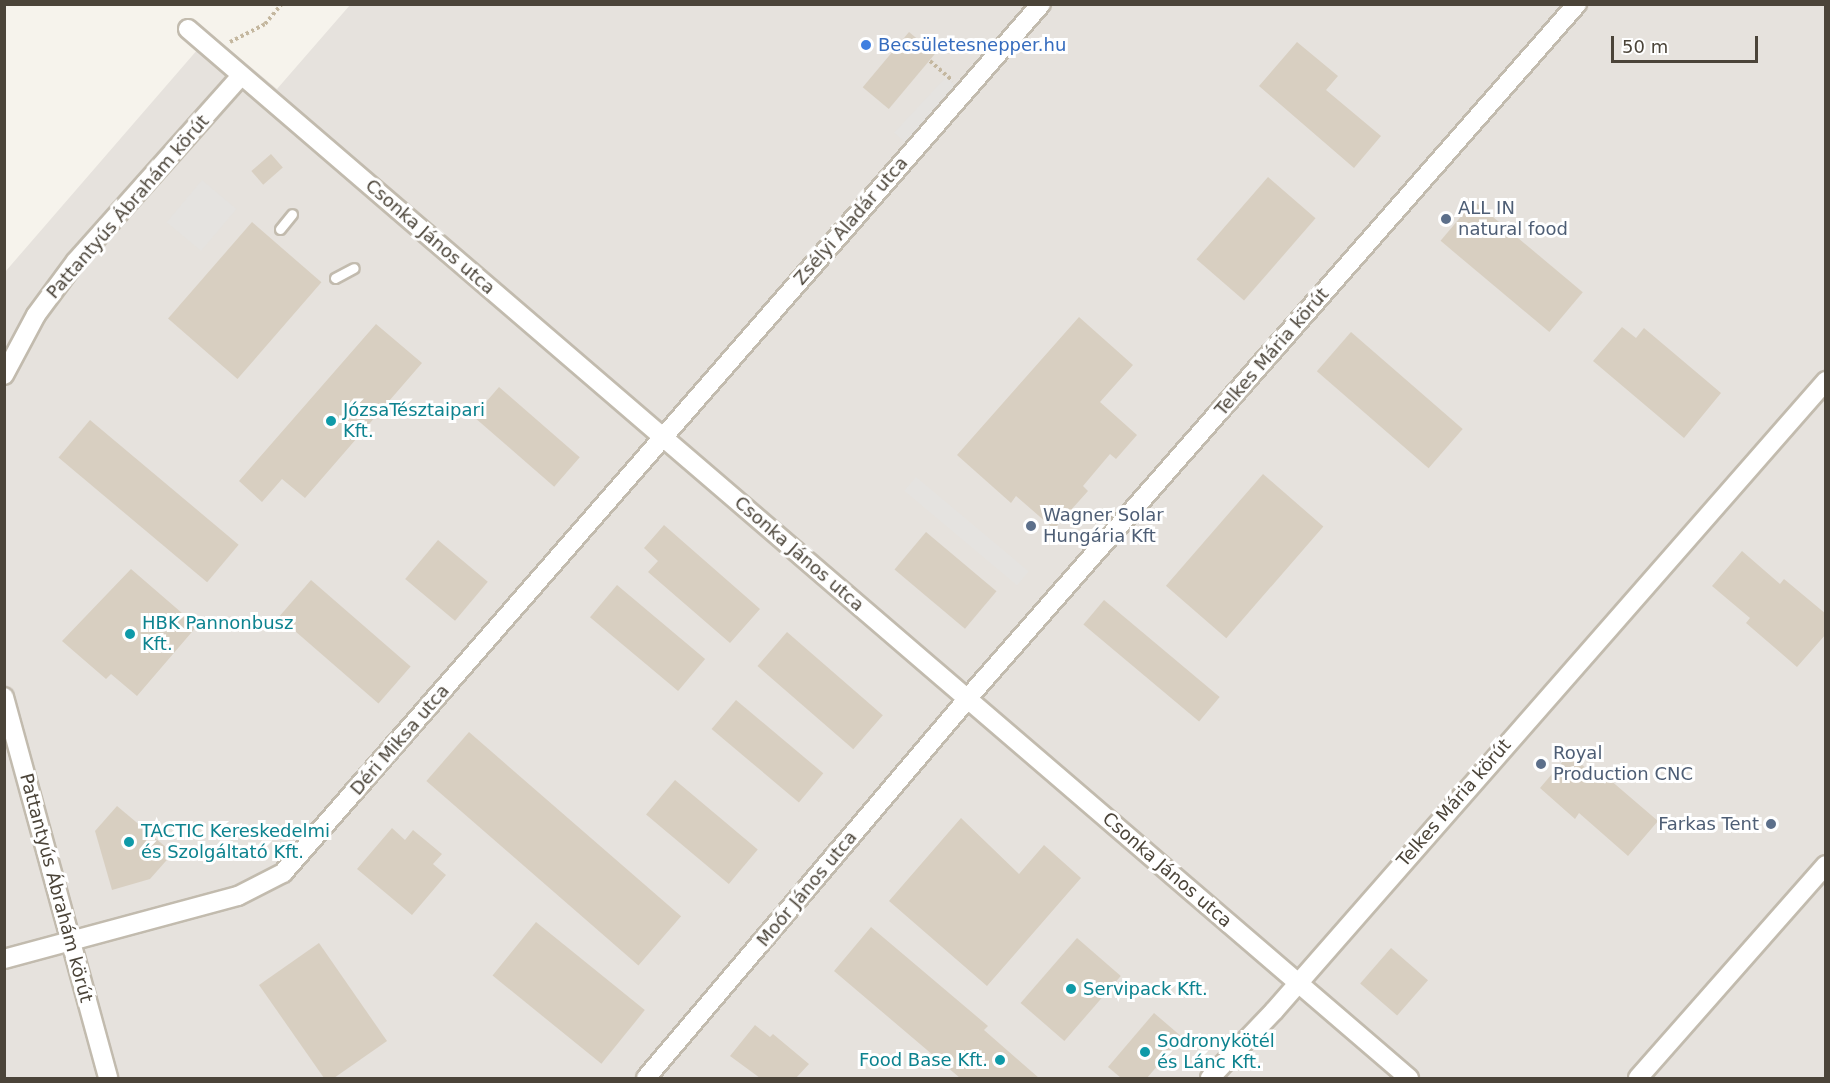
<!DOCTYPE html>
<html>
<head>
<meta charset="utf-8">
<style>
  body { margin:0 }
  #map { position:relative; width:1830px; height:1083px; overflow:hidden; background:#f6f3ec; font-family:"DejaVu Sans",sans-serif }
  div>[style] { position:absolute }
  .industrial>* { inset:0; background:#e6e2dd }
  .parking>* { inset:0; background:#e5e3e0; transform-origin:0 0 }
  .building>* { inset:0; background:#d8cfc1; transform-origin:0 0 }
  .path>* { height:4px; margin-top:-2px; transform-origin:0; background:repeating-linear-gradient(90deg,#c4b79f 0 3px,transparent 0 6px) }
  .roads { filter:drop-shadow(2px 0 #c2bbae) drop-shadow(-2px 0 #c2bbae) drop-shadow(0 2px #c2bbae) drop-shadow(0 -2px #c2bbae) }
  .service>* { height:9px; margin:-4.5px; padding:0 4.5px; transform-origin:4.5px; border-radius:4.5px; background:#fff }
  .minor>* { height:18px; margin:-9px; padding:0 9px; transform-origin:9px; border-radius:9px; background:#fff }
  .dots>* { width:16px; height:16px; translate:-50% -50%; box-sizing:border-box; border:3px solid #fff; border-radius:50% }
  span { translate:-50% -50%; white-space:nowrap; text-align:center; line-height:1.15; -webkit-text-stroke:6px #fff; paint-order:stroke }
  .shop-label { font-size:18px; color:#366cbe }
  .left { translate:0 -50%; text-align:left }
  .street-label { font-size:18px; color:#4b4439 }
  .service-label { font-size:18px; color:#4e5e75 }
  .right { translate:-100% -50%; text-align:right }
  .culture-label { font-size:18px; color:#0d838f }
  .frame { position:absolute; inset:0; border:6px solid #4b4439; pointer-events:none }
  .scale { position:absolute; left:1611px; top:36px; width:147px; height:27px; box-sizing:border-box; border:3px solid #4b4439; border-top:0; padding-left:8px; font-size:18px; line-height:21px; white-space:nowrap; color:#4b4439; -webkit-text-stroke:4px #fff; paint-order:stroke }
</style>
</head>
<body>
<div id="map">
  <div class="industrial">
    <div style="clip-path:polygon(350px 5px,1825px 5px,1825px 1078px,5px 1078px,5px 272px,211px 34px,277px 89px)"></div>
  </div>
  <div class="parking">
    <div style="left:946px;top:77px;width:18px;height:76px;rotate:43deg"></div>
    <div style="left:202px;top:180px;width:45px;height:55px;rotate:40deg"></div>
    <div style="left:916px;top:477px;width:147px;height:18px;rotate:40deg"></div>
  </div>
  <div class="building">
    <div style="left:909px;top:32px;width:34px;height:72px;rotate:40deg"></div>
    <div style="clip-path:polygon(1297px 42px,1338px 76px,1326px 90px,1381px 136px,1354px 168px,1259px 86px)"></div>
    <div style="left:271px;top:154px;width:18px;height:26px;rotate:49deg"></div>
    <div style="left:1268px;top:177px;width:63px;height:109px;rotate:41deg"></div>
    <div style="left:1474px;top:201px;width:142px;height:52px;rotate:40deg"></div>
    <div style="left:252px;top:222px;width:92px;height:128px;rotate:41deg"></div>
    <div style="clip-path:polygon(1079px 317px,1133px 365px,1100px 402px,1137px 435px,1116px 459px,1110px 454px,1083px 486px,1088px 491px,1054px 529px,1016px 496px,1011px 503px,957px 455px)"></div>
    <div style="clip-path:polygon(376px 324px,422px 363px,305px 498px,282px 479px,262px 502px,239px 481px)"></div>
    <div style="clip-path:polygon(1622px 327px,1636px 338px,1644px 328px,1721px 393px,1684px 438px,1593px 361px)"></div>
    <div style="left:1351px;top:332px;width:148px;height:52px;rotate:41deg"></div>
    <div style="left:499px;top:387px;width:107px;height:39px;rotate:41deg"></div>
    <div style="left:90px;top:420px;width:194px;height:49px;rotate:40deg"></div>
    <div style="left:1263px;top:474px;width:80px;height:148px;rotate:41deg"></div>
    <div style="clip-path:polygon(664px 525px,760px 609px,730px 643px,648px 572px,658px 561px,644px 548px)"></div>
    <div style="left:926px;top:532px;width:92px;height:49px;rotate:40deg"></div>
    <div style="left:438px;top:540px;width:65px;height:51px;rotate:40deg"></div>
    <div style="clip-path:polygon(1742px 551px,1780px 584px,1784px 579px,1826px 614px,1826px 634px,1797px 667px,1746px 623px,1750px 618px,1712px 586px)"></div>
    <div style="clip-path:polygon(131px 569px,197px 626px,137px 696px,111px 674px,106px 679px,62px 641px)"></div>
    <div style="left:311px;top:580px;width:132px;height:49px;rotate:41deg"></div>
    <div style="left:617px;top:585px;width:115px;height:42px;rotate:40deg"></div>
    <div style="left:1104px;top:600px;width:151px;height:32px;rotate:40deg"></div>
    <div style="left:787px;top:632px;width:127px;height:45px;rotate:41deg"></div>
    <div style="left:736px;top:700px;width:114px;height:38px;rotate:40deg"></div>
    <div style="left:469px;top:732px;width:281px;height:65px;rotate:41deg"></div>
    <div style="clip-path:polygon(1569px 754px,1605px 784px,1609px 779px,1658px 821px,1628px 856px,1579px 813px,1575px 819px,1540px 788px)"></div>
    <div style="left:675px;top:780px;width:108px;height:45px;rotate:40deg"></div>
    <div style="clip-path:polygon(117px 806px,173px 853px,150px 879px,112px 890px,95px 831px)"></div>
    <div style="clip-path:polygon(961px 818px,1019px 874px,1044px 845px,1081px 878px,987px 986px,889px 901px)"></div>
    <div style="clip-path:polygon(392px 828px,405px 840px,413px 830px,442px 854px,433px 864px,446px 875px,412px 915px,357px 869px)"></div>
    <div style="left:536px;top:922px;width:140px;height:69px;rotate:39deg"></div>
    <div style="clip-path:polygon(871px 927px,988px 1026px,984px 1030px,1039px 1078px,960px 1078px,834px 971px)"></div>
    <div style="left:1077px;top:938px;width:58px;height:86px;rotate:41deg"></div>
    <div style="clip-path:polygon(319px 943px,387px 1041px,334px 1078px,324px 1078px,259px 985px)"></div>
    <div style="left:1391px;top:948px;width:49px;height:47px;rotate:41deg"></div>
    <div style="clip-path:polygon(1154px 1013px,1182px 1037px,1147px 1078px,1121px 1078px,1108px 1067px)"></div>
    <div style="clip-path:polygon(755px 1025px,770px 1037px,773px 1034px,809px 1064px,796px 1078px,760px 1078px,730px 1056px)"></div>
  </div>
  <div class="path">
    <div style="left:230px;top:42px;width:39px;rotate:-27deg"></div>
    <div style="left:265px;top:24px;width:26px;rotate:-50deg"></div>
    <div style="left:930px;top:61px;width:30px;rotate:41deg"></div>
  </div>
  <div class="roads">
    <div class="service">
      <div style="left:280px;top:229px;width:19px;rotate:-51deg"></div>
      <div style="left:335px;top:278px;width:21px;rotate:-28deg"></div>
    </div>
    <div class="minor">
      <div style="left:188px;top:29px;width:1610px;rotate:40.67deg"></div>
      <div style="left:4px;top:375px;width:68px;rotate:-61.9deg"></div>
      <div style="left:36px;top:315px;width:67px;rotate:-53.5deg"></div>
      <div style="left:76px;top:261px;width:248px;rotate:-48.3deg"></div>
      <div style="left:4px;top:697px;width:395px;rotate:74.7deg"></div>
      <div style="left:4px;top:959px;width:242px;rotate:-15.1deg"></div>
      <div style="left:238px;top:896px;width:51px;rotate:-27.1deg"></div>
      <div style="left:283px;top:873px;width:1153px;rotate:-48.9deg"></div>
      <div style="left:646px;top:1078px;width:497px;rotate:-49.7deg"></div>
      <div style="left:967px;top:699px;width:925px;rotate:-48.73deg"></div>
      <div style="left:1210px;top:1078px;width:93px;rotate:-46.3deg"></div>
      <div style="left:1274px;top:1011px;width:838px;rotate:-48.78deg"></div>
      <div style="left:1638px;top:1078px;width:284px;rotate:-48.6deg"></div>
    </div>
  </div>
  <div class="dots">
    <div style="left:866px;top:45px;background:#3f7fe0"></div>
    <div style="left:1446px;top:219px;background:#5c6f8a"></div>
    <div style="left:331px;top:421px;background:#0f9aa8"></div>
    <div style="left:1031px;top:526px;background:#5c6f8a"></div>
    <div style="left:130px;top:634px;background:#0f9aa8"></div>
    <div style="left:1541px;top:764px;background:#5c6f8a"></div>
    <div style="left:1771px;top:824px;background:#5c6f8a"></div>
    <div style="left:129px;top:842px;background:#0f9aa8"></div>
    <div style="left:1071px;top:989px;background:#0f9aa8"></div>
    <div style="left:1145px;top:1052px;background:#0f9aa8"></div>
    <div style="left:1000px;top:1060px;background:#0f9aa8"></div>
  </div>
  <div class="shop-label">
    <span class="left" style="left:878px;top:45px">Becsületesnepper.hu</span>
  </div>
  <div class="street-label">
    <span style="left:128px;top:207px;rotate:-49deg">Pattantyús Ábrahám körút</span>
    <span style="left:851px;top:221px;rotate:-49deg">Zsélyi Aladár utca</span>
    <span style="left:430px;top:237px;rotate:41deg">Csonka János utca</span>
    <span style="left:1272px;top:352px;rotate:-49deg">Telkes Mária körút</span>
    <span style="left:799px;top:554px;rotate:41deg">Csonka János utca</span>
    <span style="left:400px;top:740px;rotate:-49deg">Déri Miksa utca</span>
    <span style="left:1454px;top:803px;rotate:-49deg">Telkes Mária körút</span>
    <span style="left:1167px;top:870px;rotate:41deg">Csonka János utca</span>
    <span style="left:56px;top:888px;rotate:75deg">Pattantyús Ábrahám körút</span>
    <span style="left:807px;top:889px;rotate:-50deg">Moór János utca</span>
  </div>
  <div class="service-label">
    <span class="left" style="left:1458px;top:219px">ALL IN<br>natural food</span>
    <span class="left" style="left:1043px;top:526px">Wagner Solar<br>Hungária Kft</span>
    <span class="left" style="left:1553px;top:764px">Royal<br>Production CNC</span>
    <span class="right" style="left:1759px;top:824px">Farkas Tent</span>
  </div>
  <div class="culture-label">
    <span class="left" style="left:343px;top:421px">JózsaTésztaipari<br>Kft.</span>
    <span class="left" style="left:142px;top:634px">HBK Pannonbusz<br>Kft.</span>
    <span class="left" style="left:141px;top:842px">TACTIC Kereskedelmi<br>és Szolgáltató Kft.</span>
    <span class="left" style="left:1083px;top:989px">Servipack Kft.</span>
    <span class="left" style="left:1157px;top:1052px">Sodronykötél<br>és Lánc Kft.</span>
    <span class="right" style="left:988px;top:1060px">Food Base Kft.</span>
  </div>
  <div class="frame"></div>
  <div class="scale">50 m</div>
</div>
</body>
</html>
